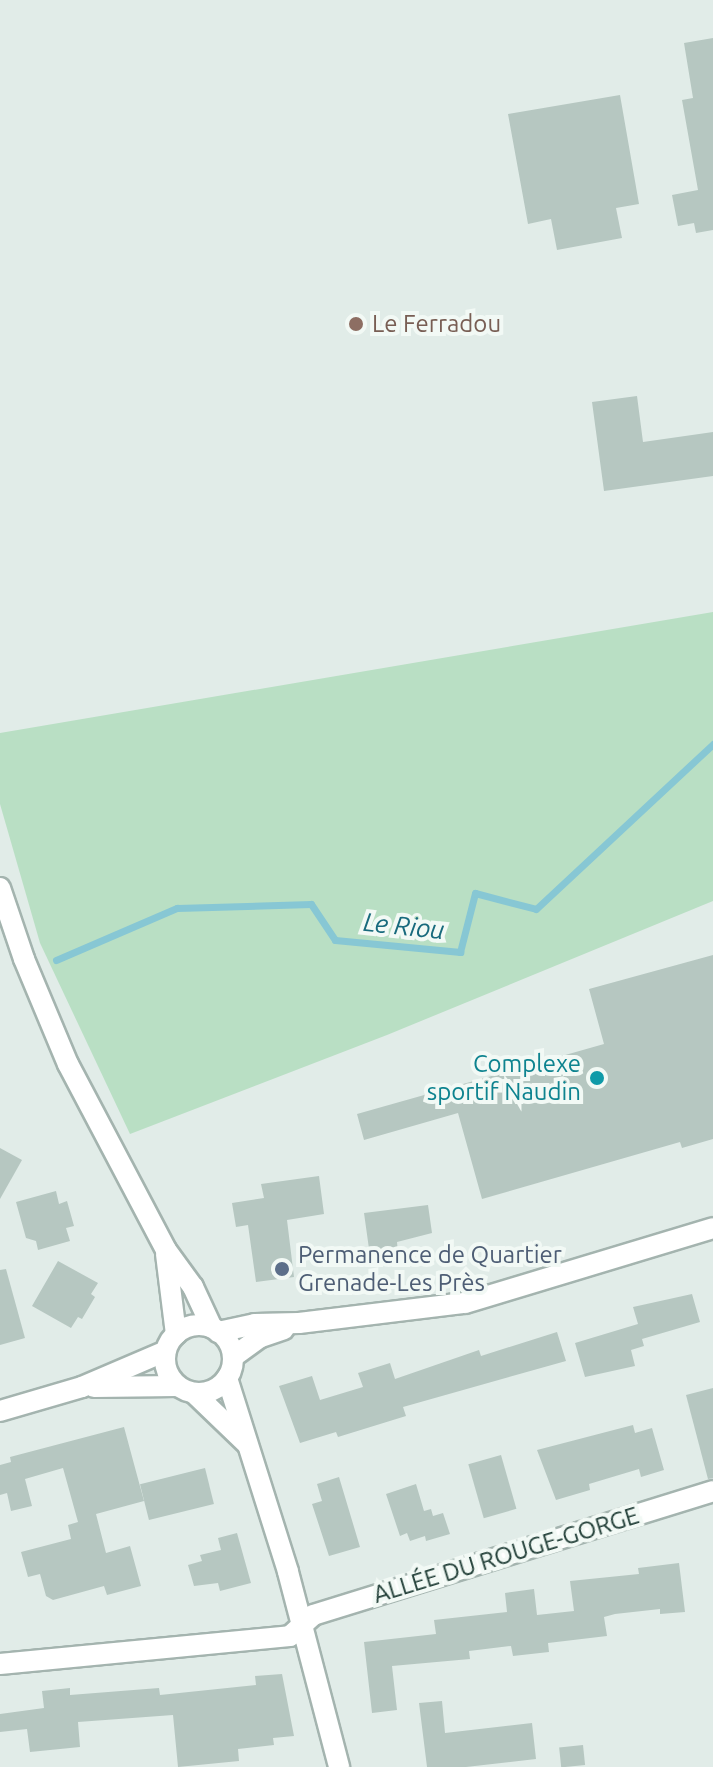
<!DOCTYPE html>
<html>
<head>
<meta charset="utf-8">
<style>
  body { margin:0 }
  #map { position:relative; width:713px; height:1767px; overflow:hidden; background:#e1ece8; font-family:Ubuntu,sans-serif }
  div>[style] { position:absolute }
  .green>* { inset:0; background:#b9dfc4 }
  .stream>* { height:7px; margin:-3.5px; padding:0 3.5px; transform-origin:3.5px; border-radius:3.5px; background:#87c7d4 }
  .building>* { inset:0; background:#b6c7c1; transform-origin:0 0 }
  .roads { filter:drop-shadow(2px 0 #a4b4af) drop-shadow(-2px 0 #a4b4af) drop-shadow(0 2px #a4b4af) drop-shadow(0 -2px #a4b4af) }
  .minor>* { height:20px; margin:-10px; padding:0 10px; transform-origin:10px; border-radius:10px; background:#fff }
  .minor>.ring { margin:-10px; padding:0; box-sizing:content-box; background:none; border:20px solid #fff; border-radius:50% }
  .dots>* { width:22px; height:22px; translate:-50% -50%; box-sizing:border-box; border:4px solid #f2f9f5; border-radius:50% }
  span { translate:-50% -50%; white-space:nowrap; text-align:center; line-height:1.15; -webkit-text-stroke:8px #f2f9f5; paint-order:stroke }
  .education-label { font-size:24px; color:#785e54 }
  .left { translate:0 -50%; text-align:left }
  .culture-label { font-size:24px; color:#0d838f }
  .right { translate:-100% -50%; text-align:right }
  .service-label { font-size:24px; color:#4e5e75 }
  .street-label { font-size:24px; color:#213e37 }
  .water-label { font-size:26px; color:#186a7d; font-style:italic }
</style>
</head>
<body>
<div id="map">
  <div class="green">
    <div style="clip-path:polygon(713px 612px,713px 901px,387px 1035px,130px 1134px,40px 943px,0 804px,0 733px)"></div>
  </div>
  <div class="stream">
    <div style="left:56px;top:960px;width:132px;rotate:-23.3deg"></div>
    <div style="left:177px;top:908px;width:134px;rotate:-1.7deg"></div>
    <div style="left:311px;top:904px;width:43px;rotate:56.3deg"></div>
    <div style="left:335px;top:940px;width:126px;rotate:5.5deg"></div>
    <div style="left:460px;top:952px;width:61px;rotate:-75.7deg"></div>
    <div style="left:475px;top:893px;width:63px;rotate:14.7deg"></div>
    <div style="left:536px;top:909px;width:242px;rotate:-43deg"></div>
  </div>
  <div class="building">
    <div style="clip-path:polygon(713px 38px,713px 230px,696px 233px,694px 223px,678px 226px,672px 195px,698px 190px,682px 100px,693px 98px,684px 43px)"></div>
    <div style="clip-path:polygon(620px 95px,639px 204px,616px 208px,622px 238px,557px 250px,551px 219px,528px 224px,508px 114px)"></div>
    <div style="clip-path:polygon(637px 396px,643px 442px,713px 432px,713px 476px,604px 491px,592px 402px)"></div>
    <div style="clip-path:polygon(713px 955px,713px 1139px,682px 1148px,680px 1142px,482px 1199px,458px 1113px,364px 1140px,357px 1114px,604px 1044px,589px 989px)"></div>
    <div style="clip-path:polygon(0 1148px,22px 1160px,0 1199px)"></div>
    <div style="clip-path:polygon(319px 1176px,324px 1214px,287px 1220px,294px 1277px,256px 1282px,248px 1225px,236px 1227px,232px 1203px,264px 1198px,261px 1184px)"></div>
    <div style="clip-path:polygon(56px 1191px,59px 1204px,67px 1201px,74px 1226px,66px 1228px,70px 1241px,38px 1250px,36px 1241px,26px 1238px,16px 1202px)"></div>
    <div style="clip-path:polygon(428px 1205px,432px 1233px,397px 1242px,398px 1253px,370px 1256px,364px 1213px)"></div>
    <div style="clip-path:polygon(58px 1261px,98px 1283px,91px 1294px,95px 1297px,82px 1319px,78px 1317px,71px 1328px,32px 1306px)"></div>
    <div style="clip-path:polygon(6px 1269px,25px 1338px,0 1345px,0 1270px)"></div>
    <div style="clip-path:polygon(692px 1294px,700px 1322px,642px 1339px,644px 1346px,631px 1350px,635px 1366px,585px 1377px,575px 1343px,638px 1324px,633px 1307px)"></div>
    <div style="clip-path:polygon(557px 1332px,566px 1361px,403px 1407px,406px 1416px,338px 1437px,336px 1432px,300px 1443px,279px 1386px,312px 1376px,320px 1400px,363px 1387px,358px 1373px,390px 1363px,395px 1379px,479px 1350px,481px 1356px)"></div>
    <div style="clip-path:polygon(713px 1388px,713px 1478px,708px 1479px,686px 1395px)"></div>
    <div style="clip-path:polygon(633px 1425px,635px 1433px,652px 1428px,664px 1470px,641px 1477px,639px 1469px,589px 1484px,590px 1490px,556px 1500px,537px 1450px)"></div>
    <div style="clip-path:polygon(124px 1427px,144px 1501px,96px 1514px,106px 1553px,130px 1546px,141px 1586px,107px 1595px,104px 1586px,53px 1600px,46px 1596px,40px 1574px,28px 1577px,21px 1552px,71px 1539px,68px 1525px,78px 1522px,63px 1468px,25px 1479px,32px 1506px,11px 1511px,7px 1493px,0 1495px,0 1465px,11px 1462px,10px 1457px)"></div>
    <div style="left:501px;top:1455px;width:56px;height:34px;rotate:74deg"></div>
    <div style="left:205px;top:1468px;width:37px;height:67px;rotate:76deg"></div>
    <div style="clip-path:polygon(339px 1477px,360px 1547px,329px 1556px,312px 1504px,322px 1501px,317px 1484px)"></div>
    <div style="clip-path:polygon(416px 1484px,424px 1511px,431px 1509px,433px 1516px,443px 1513px,450px 1534px,426px 1541px,425px 1536px,410px 1541px,407px 1533px,400px 1536px,386px 1494px)"></div>
    <div style="clip-path:polygon(237px 1533px,251px 1583px,220px 1591px,218px 1583px,194px 1586px,188px 1565px,202px 1561px,200px 1555px,221px 1550px,218px 1538px)"></div>
    <div style="clip-path:polygon(679px 1563px,685px 1612px,660px 1614px,660px 1609px,615px 1614px,604px 1617px,607px 1636px,548px 1643px,549px 1652px,513px 1656px,511px 1646px,469px 1651px,470px 1659px,392px 1666px,397px 1710px,372px 1713px,364px 1642px,436px 1634px,434px 1620px,507px 1612px,505px 1593px,534px 1589px,537px 1615px,574px 1611px,570px 1581px,639px 1574px,638px 1568px)"></div>
    <div style="clip-path:polygon(282px 1674px,294px 1736px,273px 1738px,274px 1745px,238px 1749px,239px 1761px,178px 1767px,173px 1715px,78px 1722px,80px 1747px,30px 1752px,27px 1729px,0 1732px,0 1714px,44px 1708px,42px 1691px,70px 1688px,70px 1695px,159px 1688px,160px 1695px,256px 1685px,255px 1676px)"></div>
    <div style="clip-path:polygon(442px 1701px,445px 1733px,532px 1723px,536px 1759px,466px 1767px,427px 1767px,419px 1703px)"></div>
    <div style="left:583px;top:1745px;width:20px;height:24px;rotate:84deg"></div>
  </div>
  <div class="roads">
    <div class="minor">
      <div style="left:0;top:888px;width:75px;rotate:71.3deg"></div>
      <div style="left:24px;top:959px;width:114px;rotate:67.3deg"></div>
      <div style="left:68px;top:1064px;width:210px;rotate:62.2deg"></div>
      <div style="left:166px;top:1250px;width:46px;rotate:53.9deg"></div>
      <div style="left:193px;top:1287px;width:45px;rotate:65.1deg"></div>
      <div style="left:166px;top:1254px;width:81px;rotate:82.9deg"></div>
      <div class="ring" style="left:165px;top:1325px;width:48px;height:48px"></div>
      <div style="left:218px;top:1332px;width:38px;rotate:-12deg"></div>
      <div style="left:255px;top:1324px;width:44px;rotate:-1.3deg"></div>
      <div style="left:299px;top:1323px;width:167px;rotate:-6.9deg"></div>
      <div style="left:465px;top:1303px;width:259px;rotate:-16.8deg"></div>
      <div style="left:233px;top:1357px;width:34px;rotate:-36deg"></div>
      <div style="left:261px;top:1337px;width:24px;rotate:-19deg"></div>
      <div style="left:227px;top:1378px;width:203px;rotate:72.5deg"></div>
      <div style="left:288px;top:1572px;width:202px;rotate:75.3deg"></div>
      <div style="left:94px;top:1387px;width:83px;rotate:-0.7deg"></div>
      <div style="left:194px;top:1393px;width:74px;rotate:43.9deg"></div>
      <div style="left:0;top:1411px;width:85px;rotate:-16.3deg"></div>
      <div style="left:82px;top:1387px;width:91px;rotate:-23.2deg"></div>
      <div style="left:0;top:1664px;width:291px;rotate:-5.5deg"></div>
      <div style="left:290px;top:1636px;width:31px;rotate:-42deg"></div>
      <div style="left:313px;top:1615px;width:419px;rotate:-17.2deg"></div>
    </div>
  </div>
  <div class="dots">
    <div style="left:356px;top:324px;background:#8d6e63"></div>
    <div style="left:597px;top:1078px;background:#0f9aa8"></div>
    <div style="left:282px;top:1269px;background:#5c6f8a"></div>
  </div>
  <div class="education-label">
    <span class="left" style="left:372px;top:324px">Le Ferradou</span>
  </div>
  <div class="culture-label">
    <span class="right" style="left:581px;top:1078px">Complexe<br>sportif Naudin</span>
  </div>
  <div class="service-label">
    <span class="left" style="left:298px;top:1269px">Permanence de Quartier<br>Grenade-Les Près</span>
  </div>
  <div class="street-label">
    <span style="left:506px;top:1555px;rotate:-17deg">ALLÉE DU ROUGE-GORGE</span>
  </div>
  <div class="water-label">
    <span style="left:404px;top:926px;rotate:6deg">Le Riou</span>
  </div>
</div>
</body>
</html>
